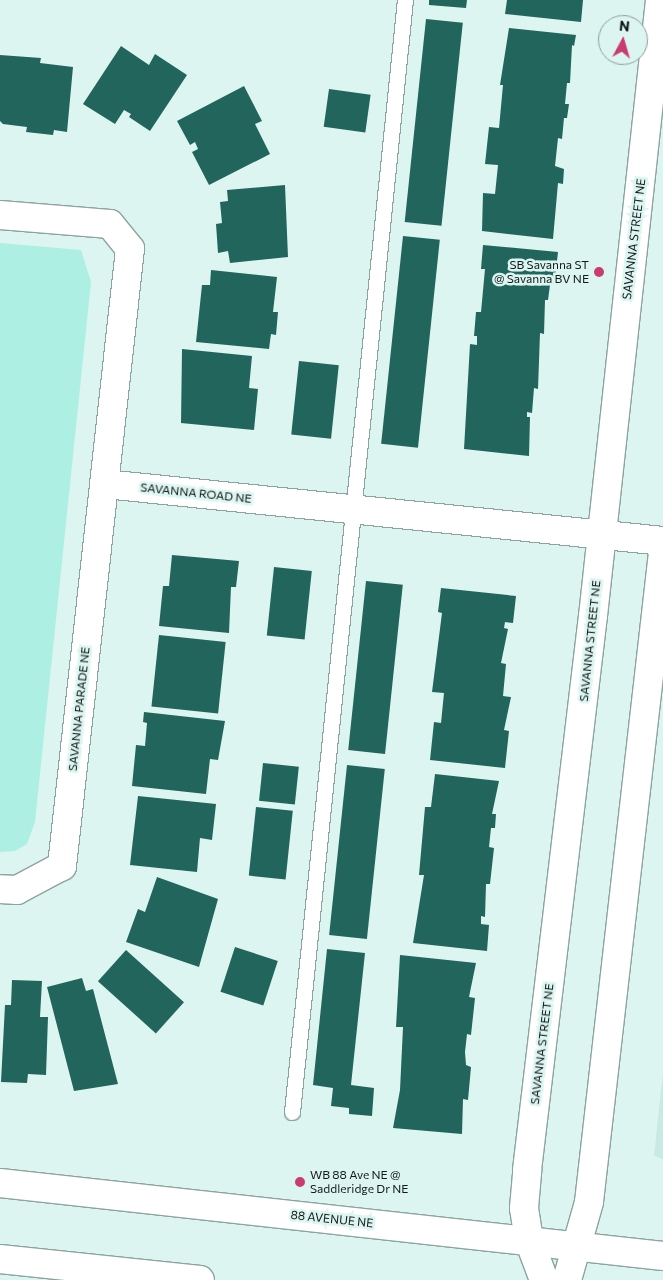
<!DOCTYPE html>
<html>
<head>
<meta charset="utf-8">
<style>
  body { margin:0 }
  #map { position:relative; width:663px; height:1280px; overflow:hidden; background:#dcf5f0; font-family:Commissioner,sans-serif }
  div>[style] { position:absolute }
  .built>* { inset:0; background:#c8eae4 }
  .green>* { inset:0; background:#adefe3 }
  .building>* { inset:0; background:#21655c; transform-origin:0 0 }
  .roads { filter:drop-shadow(1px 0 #8ca39f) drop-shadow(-1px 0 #8ca39f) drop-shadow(0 1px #8ca39f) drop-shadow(0 -1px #8ca39f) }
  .service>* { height:15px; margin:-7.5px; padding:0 7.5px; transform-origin:7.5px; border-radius:7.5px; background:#fff }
  .minor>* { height:28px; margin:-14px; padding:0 14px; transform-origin:14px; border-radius:14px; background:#fff }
  .tertiary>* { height:28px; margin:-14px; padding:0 14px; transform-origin:14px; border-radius:14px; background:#fff }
  .dots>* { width:14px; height:14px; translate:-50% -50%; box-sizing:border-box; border:2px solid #dcf5f0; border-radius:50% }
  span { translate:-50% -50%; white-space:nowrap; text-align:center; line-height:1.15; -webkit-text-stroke:5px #dcf5f0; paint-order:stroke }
  .street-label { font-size:12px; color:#121b1a }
  .poi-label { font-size:12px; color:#121b1a }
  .right { translate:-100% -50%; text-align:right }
  .left { translate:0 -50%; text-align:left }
  .north { position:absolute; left:598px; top:15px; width:50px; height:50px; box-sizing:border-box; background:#dcf5f0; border:1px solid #8b9e9a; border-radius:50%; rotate:6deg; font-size:14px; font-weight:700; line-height:20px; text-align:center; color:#121b1a }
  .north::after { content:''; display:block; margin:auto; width:18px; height:22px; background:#c83c6e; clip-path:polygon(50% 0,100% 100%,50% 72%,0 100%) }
</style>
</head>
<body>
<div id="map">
  <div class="built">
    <div style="clip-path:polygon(663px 1072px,663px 1159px,654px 1156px)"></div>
  </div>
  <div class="green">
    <div style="clip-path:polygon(0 243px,81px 250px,91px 282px,35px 822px,27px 844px,15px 851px,0 852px)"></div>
  </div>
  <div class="building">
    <div style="clip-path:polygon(429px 0,467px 0,466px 8px,429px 5px)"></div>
    <div style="clip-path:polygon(507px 0,583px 0,581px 22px,505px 14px)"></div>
    <div style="left:426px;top:19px;width:37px;height:204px;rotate:6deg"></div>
    <div style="clip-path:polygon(509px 28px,576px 35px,574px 46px,572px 45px,570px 83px,567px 83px,565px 104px,569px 104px,567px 118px,564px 118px,562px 139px,558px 138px,555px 166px,564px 169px,563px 184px,558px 183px,553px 239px,482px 231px,483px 193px,495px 194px,498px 165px,485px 164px,489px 127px,499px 128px,503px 85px,500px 85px)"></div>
    <div style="clip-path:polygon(121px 46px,149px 65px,155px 54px,187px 75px,150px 131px,129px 117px,131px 114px,124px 110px,115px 124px,83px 104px)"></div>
    <div style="clip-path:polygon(0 55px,41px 58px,40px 63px,73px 67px,67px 132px,54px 130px,53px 135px,26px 132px,27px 127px,3px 124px,0 121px)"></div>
    <div style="clip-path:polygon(244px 86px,262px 121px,255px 124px,270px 154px,209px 185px,192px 152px,198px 149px,195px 142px,190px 145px,177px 121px)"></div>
    <div style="left:329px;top:89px;width:42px;height:38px;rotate:8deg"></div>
    <div style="clip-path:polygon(285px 185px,288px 257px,230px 263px,228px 251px,218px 253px,216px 224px,222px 223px,220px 202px,228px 201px,227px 190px)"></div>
    <div style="left:403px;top:236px;width:37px;height:209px;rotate:6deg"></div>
    <div style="clip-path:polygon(483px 245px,558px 252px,555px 279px,545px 278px,545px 284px,550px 285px,548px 300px,545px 300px,544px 334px,540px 333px,538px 389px,534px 388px,532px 413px,527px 412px,527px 417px,530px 417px,529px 456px,464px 449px,470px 344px,477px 345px,477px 336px,474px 336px,476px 312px,481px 312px,485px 269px,481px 269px)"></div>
    <div style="clip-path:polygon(211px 270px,277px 277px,273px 312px,278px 312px,276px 335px,271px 334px,269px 349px,196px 342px,202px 285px,210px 285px)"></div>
    <div style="clip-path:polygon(182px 349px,252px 356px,249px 388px,258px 389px,254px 430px,181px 423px)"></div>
    <div style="left:299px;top:361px;width:40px;height:74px;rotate:6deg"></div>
    <div style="clip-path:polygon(172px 555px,239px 561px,236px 587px,231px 587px,229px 633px,159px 626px,163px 586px,169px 586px)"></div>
    <div style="left:274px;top:567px;width:38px;height:69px;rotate:6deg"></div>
    <div style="left:366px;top:581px;width:37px;height:170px;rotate:6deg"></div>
    <div style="clip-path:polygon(441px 588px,516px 596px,513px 623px,505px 622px,504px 628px,508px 629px,501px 663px,506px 664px,503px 696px,511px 697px,504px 730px,509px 731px,505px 768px,430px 760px,434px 722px,441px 723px,444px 693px,432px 692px,442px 613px,438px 612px)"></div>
    <div style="left:159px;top:635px;width:67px;height:72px;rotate:6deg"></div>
    <div style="clip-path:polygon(144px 712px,225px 721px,218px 760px,210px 759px,206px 794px,132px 786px,136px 745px,145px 746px,147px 723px,143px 722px)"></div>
    <div style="left:263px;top:763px;width:36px;height:38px;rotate:6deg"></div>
    <div style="left:347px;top:765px;width:38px;height:171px;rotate:6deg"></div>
    <div style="clip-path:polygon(435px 774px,499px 781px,492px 814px,496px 814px,495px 828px,491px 828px,489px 847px,494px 848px,490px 884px,486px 884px,485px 917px,481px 916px,481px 924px,489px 925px,487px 951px,413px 943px,424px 875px,419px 875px,425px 807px,431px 807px)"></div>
    <div style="clip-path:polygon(138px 796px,216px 804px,212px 840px,200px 838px,197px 872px,130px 865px)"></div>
    <div style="left:256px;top:807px;width:37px;height:69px;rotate:6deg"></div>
    <div style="clip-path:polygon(157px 877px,218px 899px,199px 967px,126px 942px,138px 909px,145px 912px)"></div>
    <div style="left:235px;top:947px;width:45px;height:47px;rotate:18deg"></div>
    <div style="clip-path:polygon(327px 949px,365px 953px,351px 1085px,374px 1088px,372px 1116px,349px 1114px,349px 1108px,331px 1106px,333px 1088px,313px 1085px)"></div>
    <div style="left:126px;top:950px;width:78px;height:42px;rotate:42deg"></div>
    <div style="clip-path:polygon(400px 955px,476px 963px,469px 997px,475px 998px,471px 1035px,467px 1034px,465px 1052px,466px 1065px,471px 1067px,468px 1100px,463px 1099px,462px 1134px,393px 1128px,400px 1090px,403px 1027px,396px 1027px)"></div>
    <div style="clip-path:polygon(82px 978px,86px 991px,93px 989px,118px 1084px,74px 1091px,47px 987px)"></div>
    <div style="clip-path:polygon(12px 980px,42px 981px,40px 1017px,48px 1017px,46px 1075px,28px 1074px,27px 1083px,1px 1082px,5px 1005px,11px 1005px)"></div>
  </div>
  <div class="roads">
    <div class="service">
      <div style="left:292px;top:1112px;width:1118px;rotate:-84.2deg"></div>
    </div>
    <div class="minor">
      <div style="left:0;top:215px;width:110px;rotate:4.7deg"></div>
      <div style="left:110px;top:224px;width:32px;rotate:51deg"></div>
      <div style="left:130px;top:249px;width:621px;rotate:96.29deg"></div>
      <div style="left:62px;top:866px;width:51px;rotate:151.9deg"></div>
      <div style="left:17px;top:890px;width:17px;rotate:-177deg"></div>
      <div style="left:105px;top:484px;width:561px;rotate:5.83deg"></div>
      <div style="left:544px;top:1280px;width:43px;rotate:-110.6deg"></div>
      <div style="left:529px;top:1240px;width:32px;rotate:-99deg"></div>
      <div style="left:524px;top:1208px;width:38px;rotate:-85deg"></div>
      <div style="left:527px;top:1170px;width:558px;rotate:-83.21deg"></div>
      <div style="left:593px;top:616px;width:620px;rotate:-83.79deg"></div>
      <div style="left:567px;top:1280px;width:81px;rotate:-74.2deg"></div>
      <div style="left:589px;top:1202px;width:653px;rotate:-83.5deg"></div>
    </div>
    <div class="tertiary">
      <div style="left:0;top:1183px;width:667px;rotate:6.28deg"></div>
      <div style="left:0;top:1259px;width:201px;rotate:6deg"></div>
    </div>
  </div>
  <div class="dots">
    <div style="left:599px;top:272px;background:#c83c6e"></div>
    <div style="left:300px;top:1182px;background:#c83c6e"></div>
  </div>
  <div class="street-label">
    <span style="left:634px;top:239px;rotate:-83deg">SAVANNA STREET NE</span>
    <span style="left:196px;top:493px;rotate:6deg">SAVANNA ROAD NE</span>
    <span style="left:590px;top:641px;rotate:-84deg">SAVANNA STREET NE</span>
    <span style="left:79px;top:709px;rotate:-84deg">SAVANNA PARADE NE</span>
    <span style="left:542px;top:1044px;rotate:-83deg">SAVANNA STREET NE</span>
    <span style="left:332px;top:1219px;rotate:6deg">88 AVENUE NE</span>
  </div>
  <div class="poi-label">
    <span class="right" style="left:589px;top:272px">SB Savanna ST<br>@ Savanna BV NE</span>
    <span class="left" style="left:310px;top:1182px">WB 88 Ave NE @<br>Saddleridge Dr NE</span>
  </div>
  <div class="north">N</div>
</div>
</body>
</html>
